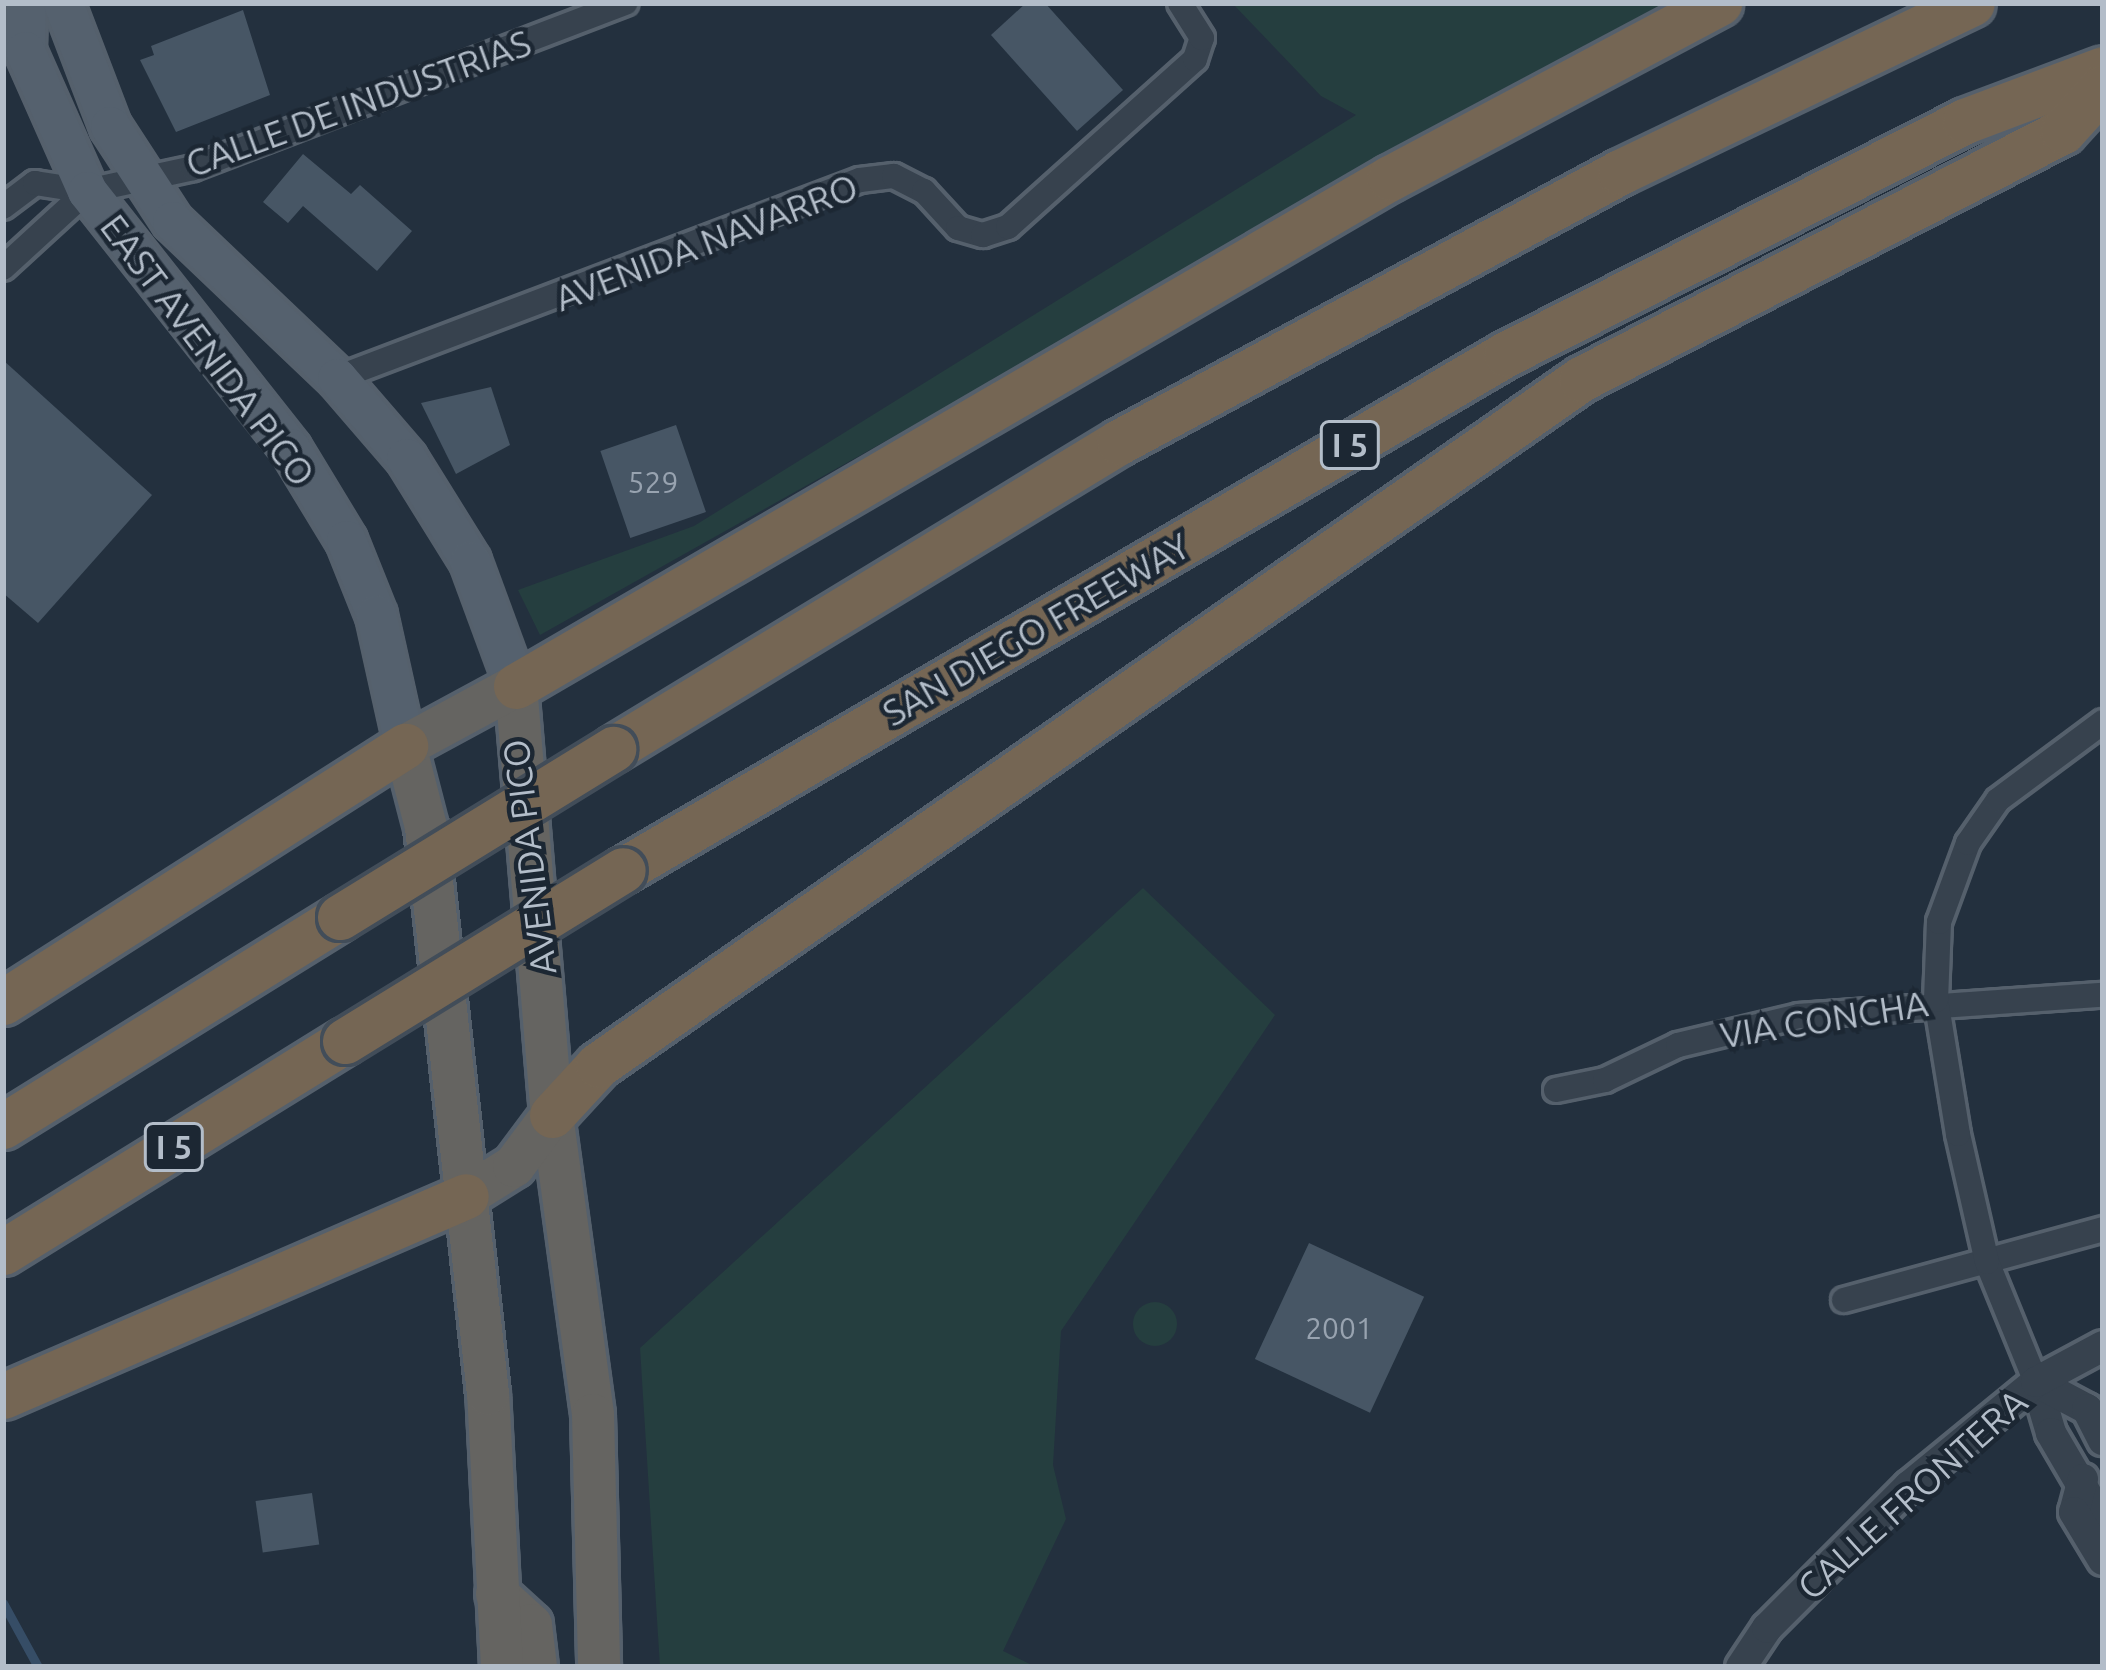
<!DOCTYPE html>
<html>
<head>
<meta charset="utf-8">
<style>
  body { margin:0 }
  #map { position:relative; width:2106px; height:1670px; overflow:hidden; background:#23303e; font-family:Ubuntu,sans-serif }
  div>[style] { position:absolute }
  .green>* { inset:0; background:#253e3f }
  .round { border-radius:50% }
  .stream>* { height:9px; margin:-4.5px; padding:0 4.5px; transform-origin:4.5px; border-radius:4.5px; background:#364d66 }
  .building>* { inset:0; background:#475665; transform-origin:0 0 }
  .roads { filter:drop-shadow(3px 0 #55606c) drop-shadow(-3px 0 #55606c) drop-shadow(0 3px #55606c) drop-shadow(0 -3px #55606c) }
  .minor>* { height:24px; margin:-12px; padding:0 12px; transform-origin:12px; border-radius:12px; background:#37424e }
  .tertiary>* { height:30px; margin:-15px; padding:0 15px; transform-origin:15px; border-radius:15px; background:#37424e }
  .primary>* { height:39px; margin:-19.5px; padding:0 19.5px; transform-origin:19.5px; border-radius:19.5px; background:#55616e }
  .trunk>* { height:42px; margin:-21px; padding:0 21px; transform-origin:21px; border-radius:21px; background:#656461 }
  .motorway>* { height:45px; margin:-22.5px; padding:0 22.5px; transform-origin:22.5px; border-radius:22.5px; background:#756654 }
  .bridges { filter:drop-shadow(3px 0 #424d59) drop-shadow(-3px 0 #424d59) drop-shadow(0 3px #424d59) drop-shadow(0 -3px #424d59) }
  .motorway-bridge>* { height:45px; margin:-22.5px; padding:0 22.5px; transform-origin:22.5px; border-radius:22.5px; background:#756654 }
  span { translate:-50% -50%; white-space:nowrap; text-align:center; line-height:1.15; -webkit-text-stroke:9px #1c2733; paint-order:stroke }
  .number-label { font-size:30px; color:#98a3b0 }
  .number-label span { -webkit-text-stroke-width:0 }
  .shield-label span { padding:3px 9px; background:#1c2733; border:3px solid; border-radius:9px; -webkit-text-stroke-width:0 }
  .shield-label { font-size:33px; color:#b3bdc9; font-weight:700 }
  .street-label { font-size:36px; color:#b3bdc9 }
  .frame { position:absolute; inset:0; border:6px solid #b3bdc9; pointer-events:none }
</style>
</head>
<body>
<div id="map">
  <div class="green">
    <div style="clip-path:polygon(1232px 3px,1666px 3px,540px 635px,518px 590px,694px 526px,1356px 115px,1321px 96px)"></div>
    <div style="clip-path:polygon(1143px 888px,1275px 1015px,1061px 1331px,1053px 1465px,1066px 1519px,1003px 1651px,1036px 1667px,660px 1667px,640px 1348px)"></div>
    <div class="round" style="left:1133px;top:1302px;width:44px;height:44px"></div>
  </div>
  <div class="stream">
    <div style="left:3px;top:1603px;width:73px;rotate:61.3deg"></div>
  </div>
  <div class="building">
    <div style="clip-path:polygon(1026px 3px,1045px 3px,1123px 90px,1077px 131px,991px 35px)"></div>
    <div style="clip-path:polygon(243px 10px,270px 95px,176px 132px,140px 60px,154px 55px,151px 46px)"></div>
    <div style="clip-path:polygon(303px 154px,351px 194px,360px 185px,412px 231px,377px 271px,303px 206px,288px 223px,263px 202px)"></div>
    <div style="clip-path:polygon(3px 360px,152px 495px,38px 623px,3px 593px)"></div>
    <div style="clip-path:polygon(491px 387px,510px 445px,456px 474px,421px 403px)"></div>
    <div style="left:676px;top:425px;width:92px;height:80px;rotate:71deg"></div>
    <div style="left:1309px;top:1243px;width:127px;height:128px;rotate:25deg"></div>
    <div style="left:312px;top:1493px;width:52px;height:57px;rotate:82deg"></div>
  </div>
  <div class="roads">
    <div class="minor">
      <div style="left:3px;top:207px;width:40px;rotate:-37deg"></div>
      <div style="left:35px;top:183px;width:53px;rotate:8.7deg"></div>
      <div style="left:87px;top:191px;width:108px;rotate:-12.2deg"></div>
      <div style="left:193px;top:168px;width:463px;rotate:-20.9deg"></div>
      <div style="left:3px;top:268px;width:114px;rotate:-42.5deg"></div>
      <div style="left:337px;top:378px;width:559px;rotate:-20.74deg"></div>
      <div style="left:860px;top:180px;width:34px;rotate:-7deg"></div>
      <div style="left:894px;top:176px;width:34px;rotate:27deg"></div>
      <div style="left:924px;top:191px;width:50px;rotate:47.4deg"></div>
      <div style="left:958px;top:228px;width:26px;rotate:16deg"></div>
      <div style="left:983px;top:235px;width:26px;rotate:-18deg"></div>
      <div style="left:1008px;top:227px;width:251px;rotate:-41.9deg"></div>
      <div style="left:1195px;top:59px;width:22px;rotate:-72deg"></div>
      <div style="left:1202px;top:38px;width:41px;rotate:-122.2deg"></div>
      <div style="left:1556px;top:1090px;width:50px;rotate:-11.5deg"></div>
      <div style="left:1605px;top:1080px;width:81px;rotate:-25.6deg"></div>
      <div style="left:1678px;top:1045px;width:124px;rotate:-13.5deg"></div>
      <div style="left:1799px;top:1016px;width:305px;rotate:-4deg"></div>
      <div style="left:1844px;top:1300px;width:269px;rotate:-15.3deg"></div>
      <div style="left:2036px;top:1382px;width:130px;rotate:-112.2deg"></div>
      <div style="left:1987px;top:1262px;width:131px;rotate:-102.8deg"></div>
      <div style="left:1958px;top:1134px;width:136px;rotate:-99.3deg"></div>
      <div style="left:1936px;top:1000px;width:78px;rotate:-87.8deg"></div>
      <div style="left:1939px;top:922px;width:84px;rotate:-69.8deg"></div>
      <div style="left:1968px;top:843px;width:52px;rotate:-55.1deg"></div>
      <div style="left:1998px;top:800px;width:131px;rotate:-36.6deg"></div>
    </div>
    <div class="tertiary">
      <div style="left:2036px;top:1382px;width:53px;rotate:73.6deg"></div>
      <div style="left:2051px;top:1433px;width:103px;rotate:59.7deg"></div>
      <div style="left:2036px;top:1382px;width:58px;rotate:27.9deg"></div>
      <div style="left:2087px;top:1409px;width:35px;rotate:63deg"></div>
      <div style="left:2083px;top:1479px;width:34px;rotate:105deg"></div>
      <div style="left:2074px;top:1512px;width:56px;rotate:58.9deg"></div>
      <div style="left:1741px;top:1667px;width:47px;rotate:-56.3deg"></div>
      <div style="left:1767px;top:1628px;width:201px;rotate:-45deg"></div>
      <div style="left:1909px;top:1486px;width:164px;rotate:-39.3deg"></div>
      <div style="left:2036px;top:1382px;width:76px;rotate:-28.2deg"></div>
    </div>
    <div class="primary">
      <div style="left:26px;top:3px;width:48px;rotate:91.2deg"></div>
      <div style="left:25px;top:51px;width:153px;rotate:66.1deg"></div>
      <div style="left:87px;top:191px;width:328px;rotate:51.7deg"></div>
      <div style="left:290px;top:448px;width:108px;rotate:58.7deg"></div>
      <div style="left:346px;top:540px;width:81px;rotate:68.2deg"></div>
      <div style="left:376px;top:615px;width:134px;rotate:77.5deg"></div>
      <div style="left:63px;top:3px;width:132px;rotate:69.1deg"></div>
      <div style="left:110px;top:126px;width:113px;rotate:56.9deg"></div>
      <div style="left:172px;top:221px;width:228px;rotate:43.6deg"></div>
      <div style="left:337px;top:378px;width:106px;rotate:49.2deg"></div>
      <div style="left:406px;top:458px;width:121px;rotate:58.1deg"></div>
      <div style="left:470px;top:561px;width:133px;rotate:69.8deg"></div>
    </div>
    <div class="trunk">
      <div style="left:516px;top:686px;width:431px;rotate:85.2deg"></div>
      <div style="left:552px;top:1115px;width:303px;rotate:82.2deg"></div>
      <div style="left:593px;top:1415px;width:252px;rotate:88.6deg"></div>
      <div style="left:466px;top:1196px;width:57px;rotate:-32deg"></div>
      <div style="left:514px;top:1166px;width:64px;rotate:-53.3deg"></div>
      <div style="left:497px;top:1594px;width:46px;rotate:42.4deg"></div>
      <div style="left:531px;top:1625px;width:42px;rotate:83.2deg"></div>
      <div style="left:502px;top:1667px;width:273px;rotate:-92.9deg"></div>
      <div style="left:488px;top:1394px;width:570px;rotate:-96.24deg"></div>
      <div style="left:426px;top:827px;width:84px;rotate:-104.5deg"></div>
      <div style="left:405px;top:746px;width:126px;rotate:-28.4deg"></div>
    </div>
    <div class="motorway">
      <div style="left:516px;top:686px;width:1011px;rotate:-30.17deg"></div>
      <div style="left:1390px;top:178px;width:373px;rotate:-28deg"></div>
      <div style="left:613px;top:749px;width:592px;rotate:-31.25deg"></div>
      <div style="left:1119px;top:442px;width:569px;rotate:-28.32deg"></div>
      <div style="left:1620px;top:172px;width:390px;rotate:-25.6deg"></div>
      <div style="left:623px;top:870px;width:1023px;rotate:-30.3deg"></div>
      <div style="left:1506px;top:354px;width:515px;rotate:-26.91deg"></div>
      <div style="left:1965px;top:121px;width:147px;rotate:-20.6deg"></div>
      <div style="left:3px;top:1002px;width:477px;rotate:-32.5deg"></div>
      <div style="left:552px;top:1115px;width:68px;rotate:-47.4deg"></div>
      <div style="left:598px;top:1065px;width:1199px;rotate:-34.91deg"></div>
      <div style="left:1581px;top:379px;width:542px;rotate:-27.23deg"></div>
      <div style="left:2063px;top:131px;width:59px;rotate:-47.7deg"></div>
      <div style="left:3px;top:1126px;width:397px;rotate:-31.8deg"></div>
      <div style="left:3px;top:1252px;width:402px;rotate:-31.7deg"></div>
      <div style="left:3px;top:1396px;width:504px;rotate:-23.36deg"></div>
    </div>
  </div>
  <div class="bridges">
    <div class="motorway-bridge">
      <div style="left:340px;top:917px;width:321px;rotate:-31.6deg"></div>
      <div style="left:345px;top:1041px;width:326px;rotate:-31.6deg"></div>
    </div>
  </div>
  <div class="number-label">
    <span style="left:653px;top:482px">529</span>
    <span style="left:1339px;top:1328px">2001</span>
  </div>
  <div class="shield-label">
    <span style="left:1350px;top:445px">I 5</span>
    <span style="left:174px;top:1147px">I 5</span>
  </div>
  <div class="street-label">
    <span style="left:358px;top:103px;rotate:-20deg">CALLE DE INDUSTRIAS</span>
    <span style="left:706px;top:242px;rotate:-21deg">AVENIDA NAVARRO</span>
    <span style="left:208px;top:350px;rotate:53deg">EAST AVENIDA PICO</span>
    <span style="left:1036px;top:629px;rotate:-30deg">SAN DIEGO FREEWAY</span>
    <span style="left:529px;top:857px;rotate:-97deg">AVENIDA PICO</span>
    <span style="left:1824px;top:1019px;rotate:-9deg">VIA CONCHA</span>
    <span style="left:1912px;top:1494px;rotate:-42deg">CALLE FRONTERA</span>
  </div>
  <div class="frame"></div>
</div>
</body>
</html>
